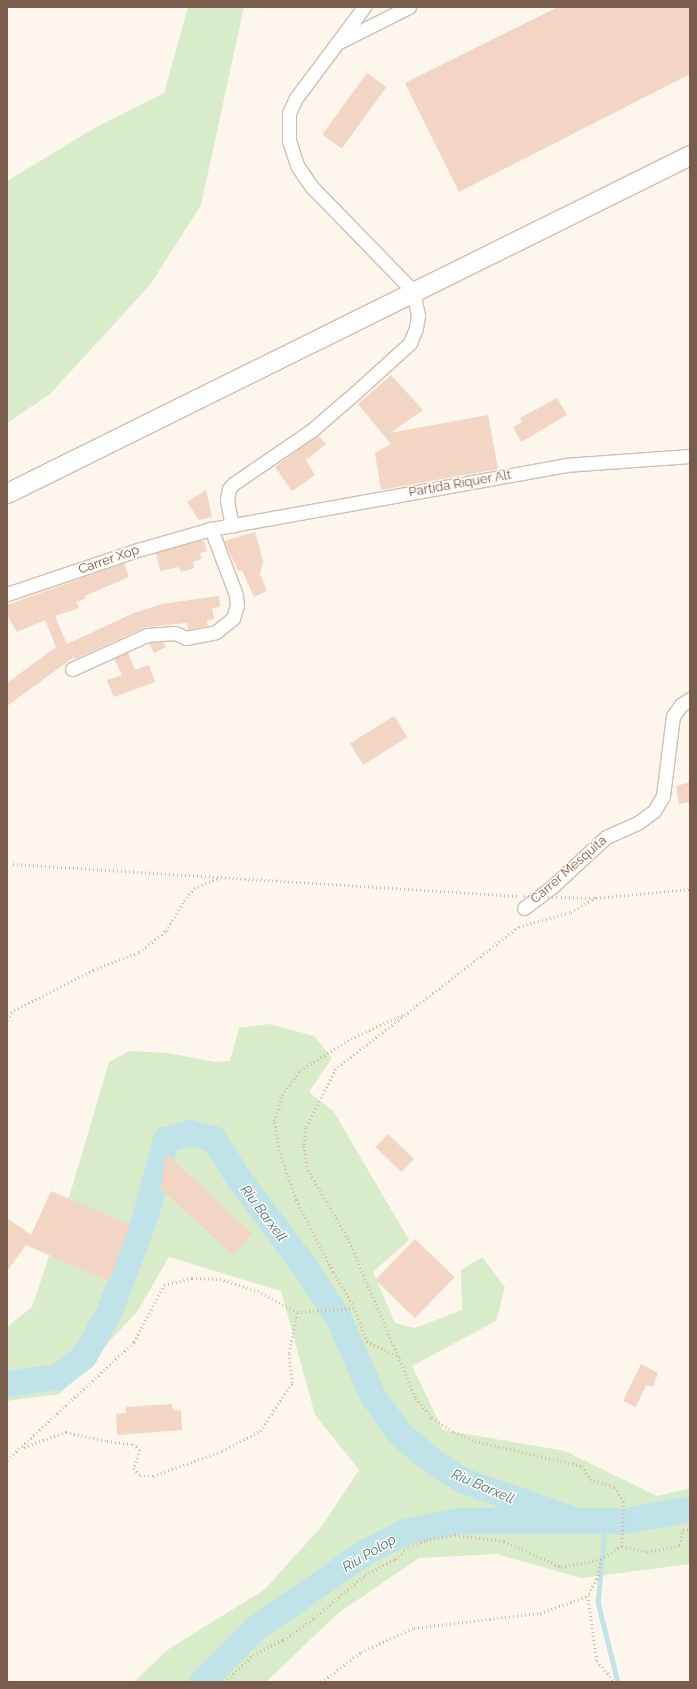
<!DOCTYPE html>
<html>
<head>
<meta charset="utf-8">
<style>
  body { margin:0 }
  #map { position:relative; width:697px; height:1689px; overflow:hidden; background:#fdf6ec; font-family:Raleway,sans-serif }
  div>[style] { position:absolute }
  .green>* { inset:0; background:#d8ecc9 }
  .stream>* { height:4.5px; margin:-2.25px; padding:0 2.25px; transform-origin:2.25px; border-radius:2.25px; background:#bfe3e8 }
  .river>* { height:26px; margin:-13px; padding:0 13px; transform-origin:13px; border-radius:13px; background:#bfe3e8 }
  .building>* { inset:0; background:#f3d5c3; transform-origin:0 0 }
  .path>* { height:2.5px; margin-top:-1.25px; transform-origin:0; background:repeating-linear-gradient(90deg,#d9b8a5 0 1px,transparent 0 4px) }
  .roads { filter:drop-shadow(1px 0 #d1beb0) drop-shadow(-1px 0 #d1beb0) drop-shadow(0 1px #d1beb0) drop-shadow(0 -1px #d1beb0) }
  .minor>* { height:13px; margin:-6.5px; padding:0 6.5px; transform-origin:6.5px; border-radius:6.5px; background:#fff }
  .secondary>* { height:19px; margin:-9.5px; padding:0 9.5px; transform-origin:9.5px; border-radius:9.5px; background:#fff }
  .path-bridge>* { height:2.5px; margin-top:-1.25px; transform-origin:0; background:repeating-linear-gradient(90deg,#d9b8a5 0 1px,transparent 0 4px) }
  span { translate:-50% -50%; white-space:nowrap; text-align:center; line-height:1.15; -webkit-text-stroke:3px #fffaf3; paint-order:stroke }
  .street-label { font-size:13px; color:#7a5c4d }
  .water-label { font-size:14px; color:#437c86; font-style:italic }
  .frame { position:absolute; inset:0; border:8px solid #7a5c4d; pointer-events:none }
</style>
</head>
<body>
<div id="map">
  <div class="green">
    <div style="clip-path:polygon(188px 7px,244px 7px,201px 205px,150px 285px,50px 394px,7px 423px,7px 181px,93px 129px,164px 93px)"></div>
    <div style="clip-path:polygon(270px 1024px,314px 1036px,332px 1058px,309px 1092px,334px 1112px,409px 1240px,373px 1272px,395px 1323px,415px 1328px,462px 1310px,461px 1270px,482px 1257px,505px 1287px,496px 1321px,412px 1366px,443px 1430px,565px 1451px,657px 1496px,690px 1488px,690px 1564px,581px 1578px,497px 1554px,419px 1558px,337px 1614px,266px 1682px,134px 1682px,167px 1650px,264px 1590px,322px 1526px,359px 1470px,315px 1415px,281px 1291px,169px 1257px,137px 1312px,60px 1394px,7px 1401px,7px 1327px,32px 1307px,70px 1194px,109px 1062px,129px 1051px,168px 1053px,215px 1062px,230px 1061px,239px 1028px)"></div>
  </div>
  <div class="stream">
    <div style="left:606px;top:1521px;width:81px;rotate:95.6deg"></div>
    <div style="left:598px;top:1602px;width:82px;rotate:76deg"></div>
  </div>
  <div class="river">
    <div style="left:7px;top:1384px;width:51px;rotate:-7.8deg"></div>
    <div style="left:58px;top:1377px;width:33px;rotate:-38deg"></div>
    <div style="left:84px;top:1357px;width:51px;rotate:-60.4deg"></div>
    <div style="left:109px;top:1313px;width:105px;rotate:-69.3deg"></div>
    <div style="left:146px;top:1215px;width:78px;rotate:-75.1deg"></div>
    <div style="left:166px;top:1140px;width:25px;rotate:-16deg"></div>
    <div style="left:190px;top:1133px;width:25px;rotate:14deg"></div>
    <div style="left:214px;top:1139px;width:47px;rotate:58deg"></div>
    <div style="left:239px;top:1179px;width:110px;rotate:53.1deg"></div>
    <div style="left:305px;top:1267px;width:60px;rotate:56.6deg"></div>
    <div style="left:338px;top:1317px;width:86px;rotate:66.1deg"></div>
    <div style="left:373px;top:1396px;width:47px;rotate:54.6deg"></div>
    <div style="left:400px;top:1434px;width:45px;rotate:39.6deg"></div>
    <div style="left:435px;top:1463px;width:34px;rotate:32deg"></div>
    <div style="left:464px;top:1481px;width:117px;rotate:19.5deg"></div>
    <div style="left:627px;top:1521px;width:64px;rotate:-10.8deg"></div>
    <div style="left:202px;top:1682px;width:76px;rotate:-45deg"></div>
    <div style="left:256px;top:1628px;width:136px;rotate:-34.5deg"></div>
    <div style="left:368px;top:1551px;width:42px;rotate:-26.6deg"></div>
    <div style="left:406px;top:1532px;width:53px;rotate:-11.9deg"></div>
    <div style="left:458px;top:1521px;width:162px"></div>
  </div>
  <div class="building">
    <div style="clip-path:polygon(558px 7px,690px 7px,690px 74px,459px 192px,405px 83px)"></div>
    <div style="left:367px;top:73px;width:24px;height:76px;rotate:36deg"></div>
    <div style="clip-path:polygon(391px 375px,423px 410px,390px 433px,488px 415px,498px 469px,381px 490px,375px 453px,391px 444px,358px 404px)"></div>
    <div style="clip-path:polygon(557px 398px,567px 415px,521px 442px,513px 427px,522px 422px,520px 418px)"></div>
    <div style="clip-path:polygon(318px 435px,326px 444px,306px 460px,315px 475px,292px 491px,275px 467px)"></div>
    <div style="clip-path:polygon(206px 490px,212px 517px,199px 520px,187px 502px)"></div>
    <div style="clip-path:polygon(255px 532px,263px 561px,260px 574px,267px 591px,254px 597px,242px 570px,239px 572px,224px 541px)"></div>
    <div style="clip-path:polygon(200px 541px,204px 541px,207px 551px,200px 553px,202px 559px,193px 562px,194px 568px,181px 572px,179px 567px,160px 571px,156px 553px)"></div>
    <div style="clip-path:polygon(124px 563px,129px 577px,85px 596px,85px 599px,76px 602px,79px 608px,55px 616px,67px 644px,134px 613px,162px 604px,219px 596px,220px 607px,212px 608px,214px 619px,207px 620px,208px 626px,188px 630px,187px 623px,146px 627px,75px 659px,74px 657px,7px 706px,7px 683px,56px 647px,45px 620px,17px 632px,7px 615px,7px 605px)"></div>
    <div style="clip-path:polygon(163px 642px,166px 647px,154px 653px,149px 643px)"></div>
    <div style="clip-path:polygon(128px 653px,135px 670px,149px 665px,155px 682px,114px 697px,107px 680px,122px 675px,114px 659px)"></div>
    <div style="left:394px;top:716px;width:25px;height:52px;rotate:58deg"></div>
    <div style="clip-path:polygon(690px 782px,690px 802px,679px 804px,676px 786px)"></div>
    <div style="left:388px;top:1134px;width:36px;height:18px;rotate:44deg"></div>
    <div style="clip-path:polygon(166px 1153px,252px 1234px,233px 1255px,161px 1189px)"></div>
    <div style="clip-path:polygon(51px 1191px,130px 1225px,109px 1281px,26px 1245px,7px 1271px,7px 1218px,31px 1235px)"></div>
    <div style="left:415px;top:1239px;width:55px;height:57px;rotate:44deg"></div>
    <div style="clip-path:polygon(641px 1364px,658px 1373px,653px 1387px,646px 1385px,636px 1407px,623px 1401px)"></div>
    <div style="clip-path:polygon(171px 1404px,174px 1411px,181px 1410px,182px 1430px,117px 1435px,116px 1414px,126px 1413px,126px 1407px)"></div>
  </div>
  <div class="path">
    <div style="left:13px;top:864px;width:505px;rotate:3.63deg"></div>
    <div style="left:561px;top:897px;width:35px;rotate:2deg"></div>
    <div style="left:596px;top:898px;width:94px;rotate:-5.5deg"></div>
    <div style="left:596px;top:898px;width:30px;rotate:150deg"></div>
    <div style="left:570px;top:913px;width:53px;rotate:164.6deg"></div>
    <div style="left:519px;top:927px;width:232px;rotate:142.2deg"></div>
    <div style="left:336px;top:1069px;width:66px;rotate:117deg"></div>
    <div style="left:306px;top:1128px;width:18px;rotate:96deg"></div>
    <div style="left:304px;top:1146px;width:24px;rotate:81deg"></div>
    <div style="left:308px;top:1170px;width:79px;rotate:59.5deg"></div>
    <div style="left:348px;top:1238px;width:174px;rotate:67deg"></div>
    <div style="left:416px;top:1398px;width:26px;rotate:51deg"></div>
    <div style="left:432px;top:1418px;width:26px;rotate:32deg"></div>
    <div style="left:454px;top:1432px;width:23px;rotate:23deg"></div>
    <div style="left:475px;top:1441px;width:110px;rotate:13.2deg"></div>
    <div style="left:582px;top:1466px;width:15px;rotate:58deg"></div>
    <div style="left:590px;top:1479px;width:26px;rotate:18deg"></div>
    <div style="left:615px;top:1487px;width:17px;rotate:59deg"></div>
    <div style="left:624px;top:1502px;width:44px;rotate:92.6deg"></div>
    <div style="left:622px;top:1546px;width:24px;rotate:147deg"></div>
    <div style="left:602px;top:1559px;width:21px;rotate:104deg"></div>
    <div style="left:597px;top:1579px;width:19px;rotate:118deg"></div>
    <div style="left:588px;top:1596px;width:66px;rotate:82.1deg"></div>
    <div style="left:597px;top:1661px;width:28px;rotate:49deg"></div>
    <div style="left:7px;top:1014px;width:97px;rotate:-27.1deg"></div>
    <div style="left:93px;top:970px;width:49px;rotate:-21.4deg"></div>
    <div style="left:139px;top:952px;width:34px;rotate:-38deg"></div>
    <div style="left:166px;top:931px;width:35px;rotate:-59deg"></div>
    <div style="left:184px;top:901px;width:16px;rotate:-52deg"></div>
    <div style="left:194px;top:888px;width:28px;rotate:-21deg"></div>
    <div style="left:7px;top:1020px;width:10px;rotate:-53deg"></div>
    <div style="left:400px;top:1358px;width:37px;rotate:-154deg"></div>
    <div style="left:367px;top:1342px;width:36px;rotate:-111deg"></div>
    <div style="left:354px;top:1308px;width:42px;rotate:-120.3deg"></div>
    <div style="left:333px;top:1272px;width:81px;rotate:-117.2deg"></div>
    <div style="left:296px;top:1200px;width:52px;rotate:-109.1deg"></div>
    <div style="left:279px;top:1151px;width:30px;rotate:-99deg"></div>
    <div style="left:274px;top:1121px;width:27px;rotate:-73deg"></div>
    <div style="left:282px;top:1095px;width:31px;rotate:-54deg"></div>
    <div style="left:300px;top:1070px;width:60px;rotate:-31.3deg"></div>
    <div style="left:351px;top:1039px;width:59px;rotate:-25.3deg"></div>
    <div style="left:24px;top:1447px;width:45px;rotate:-19.7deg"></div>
    <div style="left:66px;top:1432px;width:42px;rotate:12.4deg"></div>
    <div style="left:107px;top:1441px;width:26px;rotate:7deg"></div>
    <div style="left:133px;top:1444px;width:9px;rotate:41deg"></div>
    <div style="left:140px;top:1450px;width:19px;rotate:108deg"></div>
    <div style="left:134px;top:1468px;width:10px;rotate:53deg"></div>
    <div style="left:140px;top:1476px;width:13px"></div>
    <div style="left:153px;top:1476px;width:73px;rotate:-19.9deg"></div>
    <div style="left:222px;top:1451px;width:43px;rotate:-27.8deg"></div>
    <div style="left:260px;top:1431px;width:58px;rotate:-56.3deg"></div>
    <div style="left:292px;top:1383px;width:30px;rotate:-96deg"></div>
    <div style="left:289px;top:1353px;width:42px;rotate:-79deg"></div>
    <div style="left:7px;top:1460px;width:173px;rotate:-42.9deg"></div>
    <div style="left:134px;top:1342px;width:64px;rotate:-62.2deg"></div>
    <div style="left:164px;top:1285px;width:29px;rotate:-14deg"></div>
    <div style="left:192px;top:1278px;width:28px;rotate:2deg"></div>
    <div style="left:220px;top:1279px;width:40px;rotate:18deg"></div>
    <div style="left:258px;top:1291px;width:44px;rotate:28.3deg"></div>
    <div style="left:297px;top:1312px;width:57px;rotate:-4deg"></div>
    <div style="left:622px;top:1546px;width:26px;rotate:13deg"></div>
    <div style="left:647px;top:1552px;width:33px;rotate:-12deg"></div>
    <div style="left:679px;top:1545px;width:16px;rotate:-75deg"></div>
    <div style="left:683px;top:1530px;width:7px;rotate:-8deg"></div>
    <div style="left:224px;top:1682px;width:40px;rotate:-43deg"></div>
    <div style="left:253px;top:1655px;width:34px;rotate:-27deg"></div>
    <div style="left:283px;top:1640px;width:38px;rotate:-35deg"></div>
    <div style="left:314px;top:1618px;width:67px;rotate:-40.1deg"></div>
    <div style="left:365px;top:1575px;width:34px;rotate:-28deg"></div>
    <div style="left:395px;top:1559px;width:18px;rotate:-41deg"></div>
    <div style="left:409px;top:1547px;width:18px;rotate:-22deg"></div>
    <div style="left:426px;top:1540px;width:29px;rotate:-10deg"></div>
    <div style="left:455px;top:1535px;width:49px;rotate:7deg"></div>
    <div style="left:504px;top:1541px;width:63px;rotate:24.5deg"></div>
    <div style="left:561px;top:1567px;width:42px;rotate:-11deg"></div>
    <div style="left:321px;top:1682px;width:50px;rotate:-36.9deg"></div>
    <div style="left:361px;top:1652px;width:58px;rotate:-24.4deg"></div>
    <div style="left:414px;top:1628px;width:127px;rotate:-6.8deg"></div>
    <div style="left:540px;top:1613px;width:51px;rotate:-19.5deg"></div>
  </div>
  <div class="roads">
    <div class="minor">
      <div style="left:341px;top:41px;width:76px;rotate:-26.6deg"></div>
      <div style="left:232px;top:526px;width:26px;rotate:-101deg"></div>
      <div style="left:227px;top:500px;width:11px;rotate:-80deg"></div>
      <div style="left:229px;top:489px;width:6px;rotate:-51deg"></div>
      <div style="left:233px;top:484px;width:96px;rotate:-34.4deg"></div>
      <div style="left:312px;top:430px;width:58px;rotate:-40.8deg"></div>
      <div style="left:356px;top:392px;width:73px;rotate:-42.2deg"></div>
      <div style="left:410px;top:343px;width:16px;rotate:-68deg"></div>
      <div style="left:416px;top:328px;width:13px;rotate:-81deg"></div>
      <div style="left:418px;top:315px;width:25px;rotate:-102deg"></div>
      <div style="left:413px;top:291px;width:146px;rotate:-134.2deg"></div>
      <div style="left:311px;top:186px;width:25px;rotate:-124deg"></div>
      <div style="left:297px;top:165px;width:25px;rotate:-108deg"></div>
      <div style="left:289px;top:141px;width:28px;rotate:-90deg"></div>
      <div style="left:289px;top:113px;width:17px;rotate:-65deg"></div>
      <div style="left:296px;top:98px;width:114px;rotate:-53.2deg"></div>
      <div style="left:7px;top:594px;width:134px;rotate:-18.7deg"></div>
      <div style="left:134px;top:551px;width:80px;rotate:-15.9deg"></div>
      <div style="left:211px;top:529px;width:360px;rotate:-10.2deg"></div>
      <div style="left:565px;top:465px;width:125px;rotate:-4.1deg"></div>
      <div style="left:72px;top:669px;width:82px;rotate:-24.4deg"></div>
      <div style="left:147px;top:635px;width:28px;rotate:-4deg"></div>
      <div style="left:175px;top:633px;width:12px;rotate:24deg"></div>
      <div style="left:186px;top:638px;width:31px;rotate:-11deg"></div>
      <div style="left:216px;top:632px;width:22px;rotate:-39deg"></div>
      <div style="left:233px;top:618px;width:14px;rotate:-73deg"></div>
      <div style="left:237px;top:605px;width:10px;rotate:-96deg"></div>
      <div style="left:236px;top:595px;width:71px;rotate:-110.7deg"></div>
      <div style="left:524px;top:908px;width:38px;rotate:-37deg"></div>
      <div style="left:554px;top:885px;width:71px;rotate:-42.7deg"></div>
      <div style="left:606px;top:837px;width:36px;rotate:-24deg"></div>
      <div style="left:639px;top:822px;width:19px;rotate:-36deg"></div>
      <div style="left:654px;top:811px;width:17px;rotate:-59deg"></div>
      <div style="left:663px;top:796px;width:81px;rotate:-82.9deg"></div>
      <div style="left:673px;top:716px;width:14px;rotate:-54deg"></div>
      <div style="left:681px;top:705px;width:11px;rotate:-34deg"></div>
    </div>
    <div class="secondary">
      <div style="left:7px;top:493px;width:762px;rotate:-26.33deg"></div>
    </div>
  </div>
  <div class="path-bridge">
    <div style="left:524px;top:896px;width:35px;rotate:2deg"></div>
  </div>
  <div class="street-label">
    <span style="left:460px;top:484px;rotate:-10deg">Partida Riquer Alt</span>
    <span style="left:109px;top:560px;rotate:-19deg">Carrer Xop</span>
    <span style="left:569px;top:870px;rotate:-41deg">Carrer Mesquita</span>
  </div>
  <div class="water-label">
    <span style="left:264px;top:1213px;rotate:53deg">Riu Barxell</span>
    <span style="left:483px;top:1486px;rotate:23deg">Riu Barxell</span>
    <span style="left:369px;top:1553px;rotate:-31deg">Riu Polop</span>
  </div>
  <div class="frame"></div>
</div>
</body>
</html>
